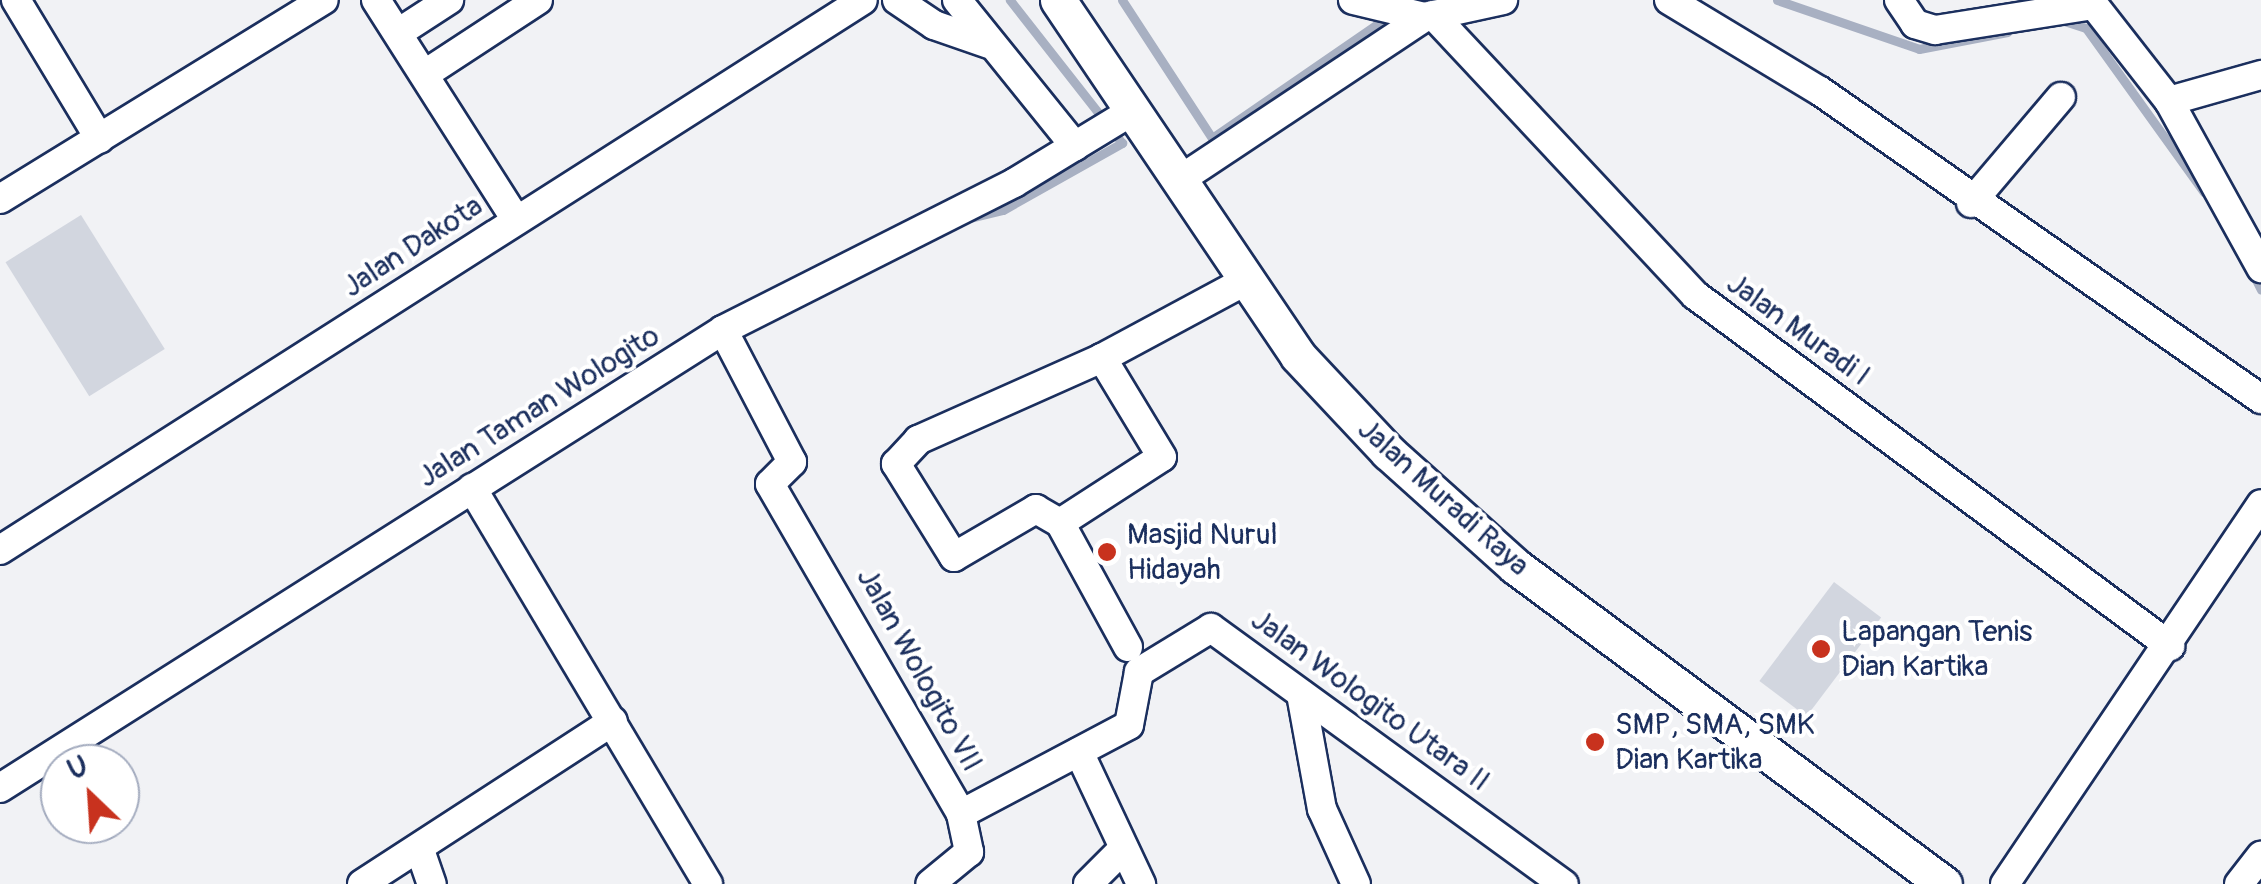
<!DOCTYPE html>
<html>
<head>
<meta charset="utf-8">
<style>
  body { margin:0 }
  #map { position:relative; width:2261px; height:884px; overflow:hidden; background:#f1f2f5; font-family:Pangolin,sans-serif }
  div>[style] { position:absolute }
  .green>* { inset:0; background:#d2d6df; transform-origin:0 0 }
  .stream>* { height:9px; margin:-4.5px; padding:0 4.5px; transform-origin:4.5px; border-radius:4.5px; background:#a8b0c2 }
  .roads { filter:drop-shadow(2px 0 #1b2f5e) drop-shadow(-2px 0 #1b2f5e) drop-shadow(0 2px #1b2f5e) drop-shadow(0 -2px #1b2f5e) }
  .minor>* { height:28px; margin:-14px; padding:0 14px; transform-origin:14px; border-radius:14px; background:#fff }
  .tertiary>* { height:35px; margin:-17.5px; padding:0 17.5px; transform-origin:17.5px; border-radius:17.5px; background:#fff }
  .dots>* { width:28px; height:28px; translate:-50% -50%; box-sizing:border-box; border:5px solid #fff; border-radius:50% }
  span { translate:-50% -50%; white-space:nowrap; text-align:center; line-height:1.15; -webkit-text-stroke:8px #fff; paint-order:stroke }
  .street-label { font-size:30px; color:#1b2f5e }
  .poi-label { font-size:30px; color:#1b2f5e }
  .left { translate:0 -50%; text-align:left }
  .north { position:absolute; left:40px; top:744px; width:100px; height:100px; box-sizing:border-box; background:#fff; border:2px solid #a4acbf; border-radius:50%; rotate:335deg; font-size:28px; font-weight:700; line-height:40px; text-align:center; color:#1b2f5e }
  .north::after { content:''; display:block; margin:auto; width:35px; height:45px; background:#c8321e; clip-path:polygon(50% 0,100% 100%,50% 72%,0 100%) }
</style>
</head>
<body>
<div id="map">
  <div class="green">
    <div style="left:81px;top:215px;width:158px;height:89px;rotate:58deg"></div>
    <div style="left:1834px;top:582px;width:59px;height:124px;rotate:37deg"></div>
  </div>
  <div class="stream">
    <div style="left:1122px;top:0;width:165px;rotate:56.9deg"></div>
    <div style="left:1212px;top:138px;width:216px;rotate:-34.6deg"></div>
    <div style="left:1777px;top:0;width:150px;rotate:19deg"></div>
    <div style="left:1919px;top:49px;width:90px;rotate:-10.9deg"></div>
    <div style="left:2061px;top:20px;width:26px;rotate:18deg"></div>
    <div style="left:2086px;top:28px;width:202px;rotate:54.3deg"></div>
    <div style="left:970px;top:218px;width:34px;rotate:-14deg"></div>
    <div style="left:1003px;top:210px;width:137px;rotate:-29.4deg"></div>
    <div style="left:1122px;top:143px;width:182px;rotate:-128.1deg"></div>
    <div style="left:2251px;top:270px;width:22px;rotate:63deg"></div>
  </div>
  <div class="roads">
    <div class="minor">
      <div style="left:16px;top:0;width:162px;rotate:58.9deg"></div>
      <div style="left:376px;top:0;width:261px;rotate:57.5deg"></div>
      <div style="left:897px;top:0;width:45px;rotate:34deg"></div>
      <div style="left:934px;top:25px;width:58px;rotate:19.1deg"></div>
      <div style="left:957px;top:0;width:188px;rotate:51.1deg"></div>
      <div style="left:1353px;top:0;width:74px;rotate:13.3deg"></div>
      <div style="left:1425px;top:17px;width:80px;rotate:-12.3deg"></div>
      <div style="left:1669px;top:0;width:176px;rotate:31.1deg"></div>
      <div style="left:1820px;top:91px;width:538px;rotate:34.93deg"></div>
      <div style="left:1899px;top:0;width:29px;rotate:56deg"></div>
      <div style="left:1915px;top:24px;width:21px;rotate:17deg"></div>
      <div style="left:1935px;top:30px;width:159px;rotate:-9deg"></div>
      <div style="left:2090px;top:0;width:128px;rotate:52deg"></div>
      <div style="left:2169px;top:101px;width:191px;rotate:61.1deg"></div>
      <div style="left:1433px;top:15px;width:383px;rotate:46.9deg"></div>
      <div style="left:1695px;top:295px;width:591px;rotate:36.46deg"></div>
      <div style="left:398px;top:33px;width:61px;rotate:-32.9deg"></div>
      <div style="left:425px;top:74px;width:135px;rotate:-33.2deg"></div>
      <div style="left:2169px;top:101px;width:96px;rotate:-15.8deg"></div>
      <div style="left:1178px;top:181px;width:296px;rotate:-33.6deg"></div>
      <div style="left:0;top:199px;width:380px;rotate:-31.6deg"></div>
      <div style="left:1971px;top:203px;width:139px;rotate:-49.7deg"></div>
      <div style="left:723px;top:330px;width:149px;rotate:62.4deg"></div>
      <div style="left:792px;top:462px;width:31px;rotate:135deg"></div>
      <div style="left:770px;top:484px;width:381px;rotate:59.9deg"></div>
      <div style="left:961px;top:814px;width:39px;rotate:78deg"></div>
      <div style="left:969px;top:852px;width:50px;rotate:140.6deg"></div>
      <div style="left:472px;top:488px;width:461px;rotate:59.2deg"></div>
      <div style="left:1060px;top:523px;width:121px;rotate:-32.9deg"></div>
      <div style="left:1162px;top:457px;width:116px;rotate:-121.2deg"></div>
      <div style="left:0;top:550px;width:1023px;rotate:-32.51deg"></div>
      <div style="left:1128px;top:647px;width:141px;rotate:-118.7deg"></div>
      <div style="left:1060px;top:523px;width:28px;rotate:-150deg"></div>
      <div style="left:1036px;top:509px;width:95px;rotate:149.7deg"></div>
      <div style="left:954px;top:557px;width:110px;rotate:-121.9deg"></div>
      <div style="left:896px;top:464px;width:33px;rotate:-47deg"></div>
      <div style="left:918px;top:440px;width:201px;rotate:-24deg"></div>
      <div style="left:1102px;top:358px;width:162px;rotate:-28.3deg"></div>
      <div style="left:1301px;top:694px;width:117px;rotate:79.7deg"></div>
      <div style="left:1322px;top:809px;width:82px;rotate:65.6deg"></div>
      <div style="left:1079px;top:752px;width:146px;rotate:64.8deg"></div>
      <div style="left:0;top:788px;width:856px;rotate:-32.35deg"></div>
      <div style="left:723px;top:330px;width:326px;rotate:-26.8deg"></div>
      <div style="left:1014px;top:183px;width:137px;rotate:-31.3deg"></div>
      <div style="left:961px;top:814px;width:190px;rotate:-27.9deg"></div>
      <div style="left:1129px;top:725px;width:54px;rotate:-79.3deg"></div>
      <div style="left:1139px;top:672px;width:84px;rotate:-31.4deg"></div>
      <div style="left:1211px;top:628px;width:436px;rotate:36deg"></div>
      <div style="left:420px;top:850px;width:36px;rotate:71deg"></div>
      <div style="left:362px;top:884px;width:299px;rotate:-33deg"></div>
      <div style="left:1088px;top:884px;width:47px;rotate:-45deg"></div>
      <div style="left:2005px;top:884px;width:458px;rotate:-56deg"></div>
      <div style="left:2239px;top:884px;width:36px;rotate:-52deg"></div>
    </div>
    <div class="tertiary">
      <div style="left:1058px;top:0;width:429px;rotate:56deg"></div>
      <div style="left:1298px;top:356px;width:132px;rotate:46.8deg"></div>
      <div style="left:1388px;top:452px;width:171px;rotate:41.9deg"></div>
      <div style="left:1515px;top:566px;width:534px;rotate:36.55deg"></div>
    </div>
  </div>
  <div class="dots">
    <div style="left:1107px;top:552px;background:#c8321e"></div>
    <div style="left:1821px;top:649px;background:#c8321e"></div>
    <div style="left:1595px;top:742px;background:#c8321e"></div>
  </div>
  <div class="street-label">
    <span style="left:413px;top:247px;rotate:-33deg">Jalan Dakota</span>
    <span style="left:1798px;top:330px;rotate:36deg">Jalan Muradi I</span>
    <span style="left:539px;top:407px;rotate:-32deg">Jalan Taman Wologito</span>
    <span style="left:1443px;top:498px;rotate:42deg">Jalan Muradi Raya</span>
    <span style="left:919px;top:670px;rotate:61deg">Jalan Wologito VII</span>
    <span style="left:1370px;top:701px;rotate:36deg">Jalan Wologito Utara II</span>
  </div>
  <div class="poi-label">
    <span class="left" style="left:1127px;top:552px">Masjid Nurul<br>Hidayah</span>
    <span class="left" style="left:1841px;top:649px">Lapangan Tenis<br>Dian Kartika</span>
    <span class="left" style="left:1615px;top:742px">SMP, SMA, SMK<br>Dian Kartika</span>
  </div>
  <div class="north">U</div>
</div>
</body>
</html>
